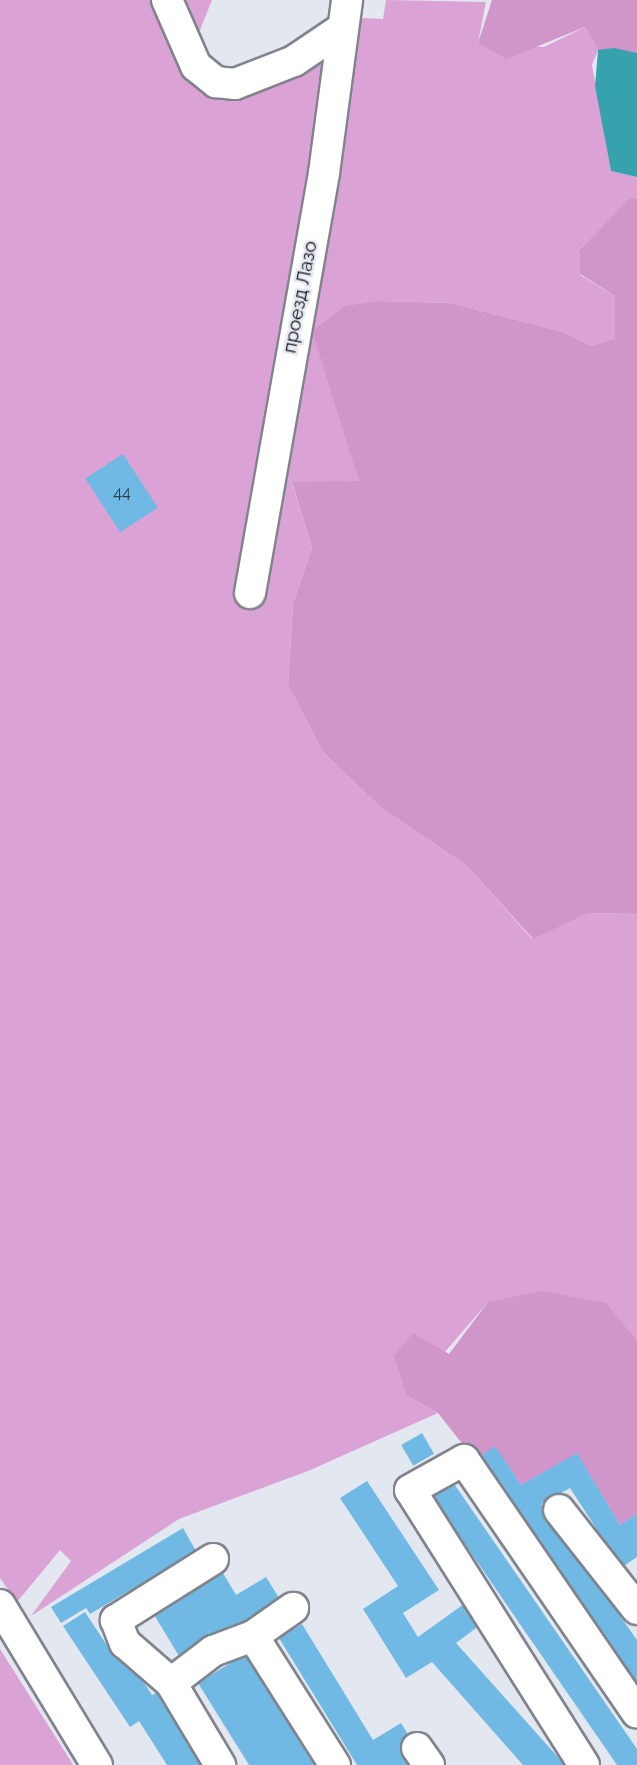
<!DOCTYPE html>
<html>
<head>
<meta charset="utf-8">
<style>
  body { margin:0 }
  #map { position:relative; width:637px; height:1765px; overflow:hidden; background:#e3e7f0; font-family:Raleway,sans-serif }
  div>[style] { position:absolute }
  .green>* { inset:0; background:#dba2d5 }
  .forest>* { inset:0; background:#d096c9 }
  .water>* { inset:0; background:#36a2ad }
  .building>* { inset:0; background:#71b9e5; transform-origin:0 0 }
  .roads { filter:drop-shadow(2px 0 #80848c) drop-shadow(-2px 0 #80848c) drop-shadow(0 2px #80848c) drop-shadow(0 -2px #80848c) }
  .minor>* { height:30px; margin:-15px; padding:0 15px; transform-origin:15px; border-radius:15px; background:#fff }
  span { translate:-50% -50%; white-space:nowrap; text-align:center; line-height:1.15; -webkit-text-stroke:5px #e3e7f0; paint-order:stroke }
  .number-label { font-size:16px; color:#2a3d4a }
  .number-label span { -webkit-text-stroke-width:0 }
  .street-label { font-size:19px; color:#131417 }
</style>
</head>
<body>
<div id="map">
  <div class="green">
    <div style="clip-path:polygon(0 0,212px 0,194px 45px,212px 73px,233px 76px,350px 32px,362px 18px,383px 19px,386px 0,486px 2px,478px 43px,544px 47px,585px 27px,598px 50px,592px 65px,611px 171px,637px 177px,637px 199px,630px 198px,580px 275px,615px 296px,615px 338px,591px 346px,564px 332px,450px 303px,380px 301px,346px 432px,359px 482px,292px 483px,312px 548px,293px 604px,288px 685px,323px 752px,379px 806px,467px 866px,532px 939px,589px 913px,637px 914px,637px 1341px,488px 1302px,407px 1396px,438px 1413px,308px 1471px,179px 1519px,31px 1616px,71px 1561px,60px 1550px,17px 1602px,0 1578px)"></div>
    <div style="clip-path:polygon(0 1649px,72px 1763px,73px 1765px,0 1765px)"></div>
  </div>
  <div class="forest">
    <div style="clip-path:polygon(492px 0,637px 0,637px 53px,598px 50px,585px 27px,506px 59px,478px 43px)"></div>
    <div style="clip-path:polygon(630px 198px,637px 199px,637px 914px,589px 913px,533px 939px,467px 866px,379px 806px,323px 752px,288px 685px,293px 604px,312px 548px,292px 482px,359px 481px,312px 331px,345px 306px,380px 301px,450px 303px,564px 332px,591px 346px,615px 338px,615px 296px,580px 274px,580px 250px)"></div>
    <div style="clip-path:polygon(542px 1291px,606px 1303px,637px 1341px,637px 1514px,620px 1525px,577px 1454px,521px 1485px,495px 1447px,475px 1460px,438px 1413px,407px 1396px,394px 1356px,413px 1333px,449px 1354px,488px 1302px)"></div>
  </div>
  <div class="water">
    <div style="clip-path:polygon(614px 48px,637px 53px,637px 177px,611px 171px,595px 86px,598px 50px)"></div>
  </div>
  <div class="building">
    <div style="left:123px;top:454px;width:64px;height:45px;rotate:57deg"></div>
    <div style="left:422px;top:1433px;width:24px;height:24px;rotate:60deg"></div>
    <div style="clip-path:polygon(495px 1446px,521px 1485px,577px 1453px,620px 1525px,637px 1514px,637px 1557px,615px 1572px,590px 1545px,603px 1539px,570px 1488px,541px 1504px,637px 1640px,637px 1688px,475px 1460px)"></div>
    <div style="clip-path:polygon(450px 1478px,637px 1749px,637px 1765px,617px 1765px,429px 1492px)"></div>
    <div style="clip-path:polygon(367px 1481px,439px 1590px,403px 1613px,418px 1637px,468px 1601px,484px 1622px,456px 1643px,565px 1765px,523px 1765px,432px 1662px,406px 1678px,363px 1609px,398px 1586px,340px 1498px)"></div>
    <div style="clip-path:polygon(183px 1528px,196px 1551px,90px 1614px,86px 1608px,61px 1623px,51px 1607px)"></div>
    <div style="clip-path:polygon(223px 1573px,236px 1595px,266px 1577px,281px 1601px,182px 1661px,153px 1613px)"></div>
    <div style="clip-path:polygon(85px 1612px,116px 1659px,125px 1653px,152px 1695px,162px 1690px,200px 1765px,167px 1765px,139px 1721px,130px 1727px,63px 1626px)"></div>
    <div style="clip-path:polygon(302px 1624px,373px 1740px,401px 1723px,427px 1765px,357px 1765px,279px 1638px)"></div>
    <div style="clip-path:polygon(245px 1654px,314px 1765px,249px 1765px,198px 1683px)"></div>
  </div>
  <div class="roads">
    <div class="minor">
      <div style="left:167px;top:0;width:72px;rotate:66.3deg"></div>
      <div style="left:196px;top:66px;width:26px;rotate:39deg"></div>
      <div style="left:216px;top:82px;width:19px;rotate:6deg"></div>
      <div style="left:235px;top:84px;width:63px;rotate:-21.3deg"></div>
      <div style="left:294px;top:61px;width:55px;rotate:-34deg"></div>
      <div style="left:250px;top:593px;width:426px;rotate:-80deg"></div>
      <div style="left:324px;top:173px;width:175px;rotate:-82.4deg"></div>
      <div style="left:559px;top:1510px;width:126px;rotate:51.8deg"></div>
      <div style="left:213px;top:1559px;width:115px;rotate:147.8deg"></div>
      <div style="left:116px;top:1620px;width:25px;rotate:69deg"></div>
      <div style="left:125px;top:1643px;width:61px;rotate:41deg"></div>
      <div style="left:171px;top:1683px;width:96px;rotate:59.1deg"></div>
      <div style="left:0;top:1605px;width:187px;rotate:58.8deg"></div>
      <div style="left:253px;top:1636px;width:49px;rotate:-35deg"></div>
      <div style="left:171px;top:1683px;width:53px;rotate:-37.3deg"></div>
      <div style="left:213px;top:1651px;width:43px;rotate:-20.6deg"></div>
      <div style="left:253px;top:1636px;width:153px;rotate:57.6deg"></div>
      <div style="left:417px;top:1748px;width:21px;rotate:55deg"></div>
      <div style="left:584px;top:1765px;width:325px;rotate:-122.3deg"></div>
      <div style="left:410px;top:1490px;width:62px;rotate:-29.1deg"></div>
      <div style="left:464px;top:1460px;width:306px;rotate:55.6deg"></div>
    </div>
  </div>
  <div class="number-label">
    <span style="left:122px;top:493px">44</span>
  </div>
  <div class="street-label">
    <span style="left:300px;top:297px;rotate:-79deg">проезд Лазо</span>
  </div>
</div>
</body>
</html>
